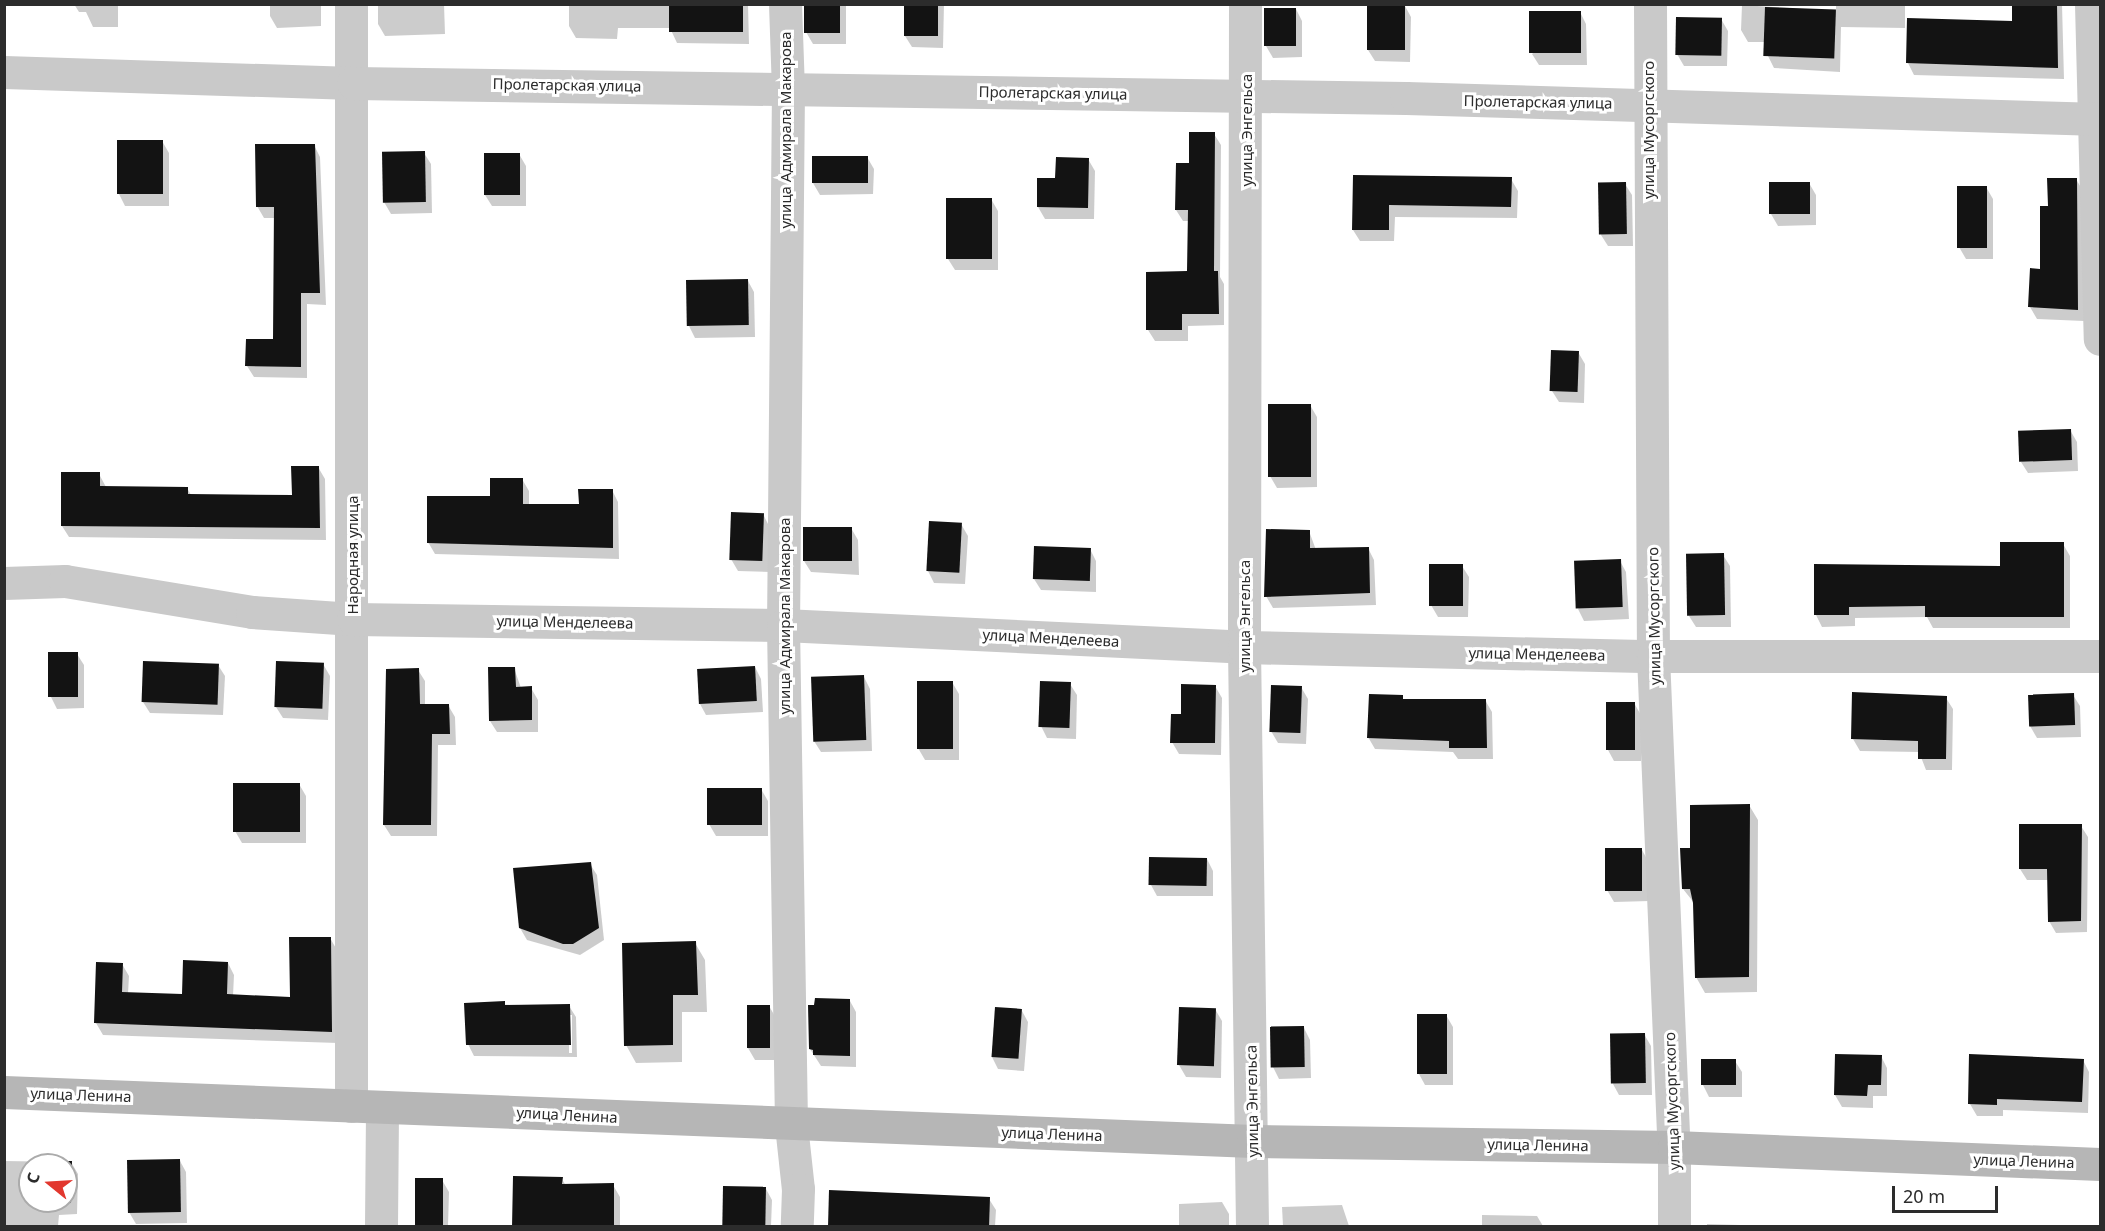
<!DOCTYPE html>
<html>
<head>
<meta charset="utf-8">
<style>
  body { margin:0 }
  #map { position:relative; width:2105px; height:1231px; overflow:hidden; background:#fff; font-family:"Noto Sans",sans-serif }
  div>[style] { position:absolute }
  .shadow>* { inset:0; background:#0003; transform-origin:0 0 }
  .building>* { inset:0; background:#131313; transform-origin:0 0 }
  .street>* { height:33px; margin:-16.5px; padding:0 16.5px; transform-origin:16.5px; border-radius:16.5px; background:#c9c9c9 }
  .secondary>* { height:33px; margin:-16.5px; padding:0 16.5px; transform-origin:16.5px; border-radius:16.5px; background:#b6b6b6 }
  span { translate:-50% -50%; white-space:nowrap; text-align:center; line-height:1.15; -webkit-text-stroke:6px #fff; paint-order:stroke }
  .street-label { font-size:15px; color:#2c2c2c }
  .frame { position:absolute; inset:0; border:6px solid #2c2c2c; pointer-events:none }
  .north { position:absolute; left:18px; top:1153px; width:60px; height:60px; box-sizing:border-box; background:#fff; border:2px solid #ababab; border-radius:50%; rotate:288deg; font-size:16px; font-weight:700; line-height:24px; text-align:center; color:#2c2c2c }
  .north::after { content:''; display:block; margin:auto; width:21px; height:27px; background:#e2372e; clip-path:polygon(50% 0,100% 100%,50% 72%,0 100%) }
  .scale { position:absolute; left:1892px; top:1186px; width:106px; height:27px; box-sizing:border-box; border:3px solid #2c2c2c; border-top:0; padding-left:8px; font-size:18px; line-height:21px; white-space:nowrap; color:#2c2c2c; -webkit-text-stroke:4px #fff; paint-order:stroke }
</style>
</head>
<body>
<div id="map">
  <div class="shadow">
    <div style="clip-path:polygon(74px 4px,118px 4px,118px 27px,93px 27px,86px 12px,79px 12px)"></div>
    <div style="clip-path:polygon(270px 4px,321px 4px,321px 26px,277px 28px,270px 16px)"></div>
    <div style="clip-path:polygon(378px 4px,444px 4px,445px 34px,385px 36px,378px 24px)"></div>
    <div style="clip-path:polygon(569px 4px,748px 4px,749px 44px,677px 43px,670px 28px,618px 28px,617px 39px,576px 38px,569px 26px)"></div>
    <div style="clip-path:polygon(806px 4px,846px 4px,846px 44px,813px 44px,806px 32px)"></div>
    <div style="clip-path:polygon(905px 4px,944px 4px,943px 48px,912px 47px,905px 36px)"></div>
    <div style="clip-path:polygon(1836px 4px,1905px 4px,1905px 28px,1841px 27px,1840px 72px,1774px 68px,1768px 56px,1767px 42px,1748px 42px,1741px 30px,1742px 5px,1836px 11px)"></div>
    <div style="clip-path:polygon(2025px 4px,2062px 4px,2064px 79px,1914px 75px,1908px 63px,2014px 22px)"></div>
    <div style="clip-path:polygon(1405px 6px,1411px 17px,1410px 62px,1375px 61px,1368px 50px)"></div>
    <div style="clip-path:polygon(1296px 9px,1302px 21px,1302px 57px,1273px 58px,1266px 46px,1266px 10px)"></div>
    <div style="clip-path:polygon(1580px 12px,1586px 24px,1587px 65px,1539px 65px,1532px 54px)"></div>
    <div style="clip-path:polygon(1721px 19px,1728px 31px,1727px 66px,1684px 66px,1677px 54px)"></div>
    <div style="clip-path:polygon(1214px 134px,1221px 145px,1220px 277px,1224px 284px,1224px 325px,1188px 326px,1188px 341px,1155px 341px,1148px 330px,1189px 273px,1189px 221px,1183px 221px,1176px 210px,1190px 165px)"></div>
    <div style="clip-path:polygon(162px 141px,169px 153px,169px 206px,125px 206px,119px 194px)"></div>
    <div style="clip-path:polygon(314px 145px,320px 157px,326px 305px,307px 304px,307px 378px,254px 377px,247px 366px,275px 341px,275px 218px,264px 218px,257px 206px)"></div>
    <div style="clip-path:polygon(424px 153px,431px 164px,432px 213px,391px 214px,384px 202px,383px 154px)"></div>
    <div style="clip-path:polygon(519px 154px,526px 166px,526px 206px,492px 206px,485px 195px)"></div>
    <div style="clip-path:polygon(867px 157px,874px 169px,873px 194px,820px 195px,813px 183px,813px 158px)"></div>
    <div style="clip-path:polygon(1088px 159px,1095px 171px,1094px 219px,1045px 219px,1038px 207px,1057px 179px)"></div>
    <div style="clip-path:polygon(1354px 176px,1511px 179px,1518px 191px,1517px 218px,1395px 217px,1394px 241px,1360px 241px,1353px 230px)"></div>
    <div style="clip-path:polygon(2076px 179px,2083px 191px,2084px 321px,2037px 319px,2030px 307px,2042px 270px,2049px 208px)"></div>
    <div style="clip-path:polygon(1809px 183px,1816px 195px,1816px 225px,1778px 226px,1771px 214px)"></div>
    <div style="clip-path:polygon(1625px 184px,1632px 195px,1633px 246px,1608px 246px,1601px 235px)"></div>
    <div style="clip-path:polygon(1986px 187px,1993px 199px,1993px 259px,1966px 259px,1959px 247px)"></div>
    <div style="clip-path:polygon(991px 199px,998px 211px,998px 270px,955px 270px,948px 259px)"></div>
    <div style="clip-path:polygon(748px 281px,754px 292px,755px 337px,695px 338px,689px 326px)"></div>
    <div style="clip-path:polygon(1578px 352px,1585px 364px,1584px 403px,1559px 402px,1552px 391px)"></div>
    <div style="clip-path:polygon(1310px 405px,1317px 417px,1317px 487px,1277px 488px,1270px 476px)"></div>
    <div style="clip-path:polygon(2070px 430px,2077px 442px,2078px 471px,2028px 473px,2021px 462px)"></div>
    <div style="clip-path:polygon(318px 467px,325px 479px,326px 540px,69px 537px,62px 526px,99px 474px,106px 487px,187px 488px,191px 495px,294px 496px)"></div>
    <div style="clip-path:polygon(522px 479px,529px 491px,529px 505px,580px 505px,612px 490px,618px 502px,619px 559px,435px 554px,428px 542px)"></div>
    <div style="clip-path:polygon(763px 514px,769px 526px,771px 572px,738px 571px,731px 559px)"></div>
    <div style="clip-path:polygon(961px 524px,968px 536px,965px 584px,934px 583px,928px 571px)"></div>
    <div style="clip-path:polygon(851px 528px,858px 540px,859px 575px,811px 572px,804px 561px)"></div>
    <div style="clip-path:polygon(1309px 531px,1316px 550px,1368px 548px,1374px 560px,1376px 605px,1273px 608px,1266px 596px)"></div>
    <div style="clip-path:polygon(2063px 544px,2070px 556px,2070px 628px,1933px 628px,1927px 617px,1855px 618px,1855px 626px,1822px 627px,1816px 615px,1815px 565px,2002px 568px)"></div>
    <div style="clip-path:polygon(1090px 549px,1096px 561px,1096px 592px,1041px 590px,1034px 579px)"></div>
    <div style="clip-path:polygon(1723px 555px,1730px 566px,1731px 627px,1696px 627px,1689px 616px)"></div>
    <div style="clip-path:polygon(1620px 561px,1626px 572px,1629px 619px,1584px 621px,1578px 609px)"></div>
    <div style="clip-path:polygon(1462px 566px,1469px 577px,1468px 617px,1438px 617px,1431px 605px)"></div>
    <div style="clip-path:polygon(77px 654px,84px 665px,84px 708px,57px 709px,51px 697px)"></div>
    <div style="clip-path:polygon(323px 664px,330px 676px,328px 720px,283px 718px,276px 707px)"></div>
    <div style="clip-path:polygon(218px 665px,225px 676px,223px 715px,150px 713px,143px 702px)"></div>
    <div style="clip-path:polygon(755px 667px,761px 679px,763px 712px,706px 715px,700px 704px)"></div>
    <div style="clip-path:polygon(514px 668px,521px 688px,531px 688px,538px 700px,538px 732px,497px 732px,490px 721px)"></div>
    <div style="clip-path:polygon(418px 670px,425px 681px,425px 705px,448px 705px,455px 717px,456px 745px,438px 745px,437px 836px,391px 836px,384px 825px)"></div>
    <div style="clip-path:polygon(864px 677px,870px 689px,872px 751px,821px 752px,814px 741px)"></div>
    <div style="clip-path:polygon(952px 682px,959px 694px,959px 760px,925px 760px,918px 748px)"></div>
    <div style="clip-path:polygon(1070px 684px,1077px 695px,1076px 739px,1047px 738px,1041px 726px)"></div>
    <div style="clip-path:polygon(1215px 686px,1222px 698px,1221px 755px,1179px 754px,1172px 742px)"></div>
    <div style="clip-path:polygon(1301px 687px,1308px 699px,1306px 744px,1278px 743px,1271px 731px)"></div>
    <div style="clip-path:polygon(2073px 695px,2080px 706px,2081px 737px,2037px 738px,2030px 726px)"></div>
    <div style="clip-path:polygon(1402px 697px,1404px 701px,1485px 700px,1492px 712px,1493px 759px,1458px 759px,1453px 752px,1375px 749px,1368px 737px)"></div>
    <div style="clip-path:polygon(1946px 698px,1953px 709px,1952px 770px,1926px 770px,1919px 752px,1860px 751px,1853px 739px)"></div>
    <div style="clip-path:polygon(1634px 703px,1641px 715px,1641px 761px,1614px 761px,1608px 750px)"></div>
    <div style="clip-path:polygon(299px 784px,306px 796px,306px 843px,242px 843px,235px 831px)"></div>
    <div style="clip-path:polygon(761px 789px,768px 801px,768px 836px,716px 836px,709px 824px)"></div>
    <div style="clip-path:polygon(1749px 805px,1758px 820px,1757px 992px,1705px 993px,1696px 977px,1695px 904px,1683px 889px,1691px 849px)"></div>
    <div style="clip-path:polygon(2081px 826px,2088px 837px,2087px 932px,2056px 933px,2049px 921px,2048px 880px,2027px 880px,2020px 869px)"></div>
    <div style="clip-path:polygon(1642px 850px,1648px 861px,1650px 901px,1614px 902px,1607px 890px)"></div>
    <div style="clip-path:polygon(1207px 859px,1213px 871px,1213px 896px,1157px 896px,1151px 885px)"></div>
    <div style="clip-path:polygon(590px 864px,597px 875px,604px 940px,580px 955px,527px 940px,520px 928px)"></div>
    <div style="clip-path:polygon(330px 938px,337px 950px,338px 1043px,103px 1035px,96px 1023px,122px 964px,129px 976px,128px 994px,183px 996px,228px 963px,234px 975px,233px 996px,291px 999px)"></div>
    <div style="clip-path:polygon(695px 943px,705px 960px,707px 1012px,682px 1012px,682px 1062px,636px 1063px,626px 1045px)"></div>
    <div style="left:4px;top:958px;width:4px;height:74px;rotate:56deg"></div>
    <div style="clip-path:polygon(850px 1001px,856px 1012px,856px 1067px,821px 1066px,810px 1049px,816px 1007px)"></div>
    <div style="clip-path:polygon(evenodd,466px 1004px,569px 1006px,576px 1017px,577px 1057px,474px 1056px,468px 1044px,466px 1004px,569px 1015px,572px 1015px,572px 1053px,569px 1053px,569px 1015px)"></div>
    <div style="clip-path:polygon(769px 1006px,776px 1018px,777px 1060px,755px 1060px,748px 1048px)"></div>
    <div style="clip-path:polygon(1180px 1008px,1215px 1009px,1222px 1021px,1221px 1078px,1186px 1077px,1179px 1065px)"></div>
    <div style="clip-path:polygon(1022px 1011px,1028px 1022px,1024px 1071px,998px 1069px,992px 1057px)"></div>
    <div style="clip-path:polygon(1446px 1015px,1453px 1027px,1453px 1085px,1425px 1085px,1419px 1074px)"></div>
    <div style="clip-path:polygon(1304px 1028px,1310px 1040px,1311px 1078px,1279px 1079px,1273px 1067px)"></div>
    <div style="clip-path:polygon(1644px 1034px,1651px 1046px,1652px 1095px,1619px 1095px,1613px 1084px)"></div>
    <div style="clip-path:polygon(1881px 1056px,1887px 1068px,1887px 1096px,1873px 1096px,1873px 1108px,1842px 1107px,1835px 1095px)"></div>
    <div style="clip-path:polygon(2083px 1060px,2089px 1072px,2088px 1113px,2003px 1110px,2003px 1116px,1977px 1116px,1970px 1104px)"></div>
    <div style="clip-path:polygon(1735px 1061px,1742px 1072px,1742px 1097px,1709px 1097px,1703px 1085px)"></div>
    <div style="clip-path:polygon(evenodd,4px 1161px,71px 1162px,78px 1174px,77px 1214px,59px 1215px,58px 1226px,4px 1226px,4px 1161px,30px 1165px,66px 1165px,66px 1201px,30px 1201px,30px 1165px)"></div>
    <div style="clip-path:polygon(180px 1161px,186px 1172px,187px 1223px,136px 1224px,129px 1212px)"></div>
    <div style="clip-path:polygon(562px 1179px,566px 1186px,613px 1185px,620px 1197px,620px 1226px,514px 1226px)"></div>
    <div style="clip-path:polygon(442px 1180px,449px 1192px,448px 1226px,416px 1226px)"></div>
    <div style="clip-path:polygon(766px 1189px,772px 1200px,771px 1226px,723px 1226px)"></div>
    <div style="clip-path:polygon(989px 1199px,996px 1210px,995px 1226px,830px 1226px)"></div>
    <div style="clip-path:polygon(1222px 1202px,1229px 1214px,1229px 1226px,1179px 1226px,1179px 1204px)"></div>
    <div style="clip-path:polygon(1342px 1205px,1349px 1226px,1283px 1226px,1282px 1207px)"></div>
    <div style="clip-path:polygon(1482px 1215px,1537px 1216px,1543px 1226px,1482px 1226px)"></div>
    <div style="clip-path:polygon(1707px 1224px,1740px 1225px,1741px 1226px,1707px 1226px)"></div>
    <div style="clip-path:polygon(1650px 1225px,1651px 1226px,1615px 1226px)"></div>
    <div style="clip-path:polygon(1808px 1225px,1842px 1226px,1843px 1226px,1808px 1226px)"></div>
  </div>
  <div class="building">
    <div style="left:669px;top:4px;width:74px;height:28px"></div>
    <div style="left:804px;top:4px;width:36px;height:29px"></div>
    <div style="left:904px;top:4px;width:34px;height:32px"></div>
    <div style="left:1367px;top:4px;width:38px;height:46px"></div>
    <div style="clip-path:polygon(2012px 4px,2057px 4px,2058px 68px,1906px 63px,1907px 18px,2012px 21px)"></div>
    <div style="left:1765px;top:7px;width:71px;height:49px;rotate:2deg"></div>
    <div style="left:1264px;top:8px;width:32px;height:38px"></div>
    <div style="left:1581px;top:11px;width:42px;height:52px;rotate:90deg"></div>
    <div style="left:1676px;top:17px;width:46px;height:38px;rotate:1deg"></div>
    <div style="clip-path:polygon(1189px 132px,1215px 132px,1214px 271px,1218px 271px,1219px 314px,1182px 314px,1182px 330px,1146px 330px,1146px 272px,1187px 271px,1188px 210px,1175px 210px,1176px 163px,1189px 163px)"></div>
    <div style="left:117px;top:140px;width:46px;height:54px"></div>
    <div style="clip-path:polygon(255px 144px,315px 144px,320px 293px,301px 293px,301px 367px,245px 366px,246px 339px,273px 339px,274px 207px,256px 207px)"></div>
    <div style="left:425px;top:151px;width:51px;height:43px;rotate:89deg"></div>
    <div style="left:484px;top:153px;width:36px;height:42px"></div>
    <div style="left:812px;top:156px;width:56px;height:27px"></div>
    <div style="clip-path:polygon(1056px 157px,1089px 158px,1088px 208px,1037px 207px,1037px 178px,1055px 178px)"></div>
    <div style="clip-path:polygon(1353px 175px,1512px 177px,1511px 207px,1389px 205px,1389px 230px,1352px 230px)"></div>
    <div style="clip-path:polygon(2047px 178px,2077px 178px,2078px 310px,2028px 307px,2030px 268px,2040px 269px,2040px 206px,2048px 206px)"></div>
    <div style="left:1626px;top:182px;width:52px;height:28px;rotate:89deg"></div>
    <div style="left:1769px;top:182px;width:41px;height:32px"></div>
    <div style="left:1957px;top:186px;width:30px;height:62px"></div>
    <div style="left:946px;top:198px;width:46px;height:61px"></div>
    <div style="left:748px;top:279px;width:46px;height:62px;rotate:89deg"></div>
    <div style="left:1551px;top:350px;width:28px;height:41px;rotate:2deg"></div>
    <div style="left:1268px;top:404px;width:43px;height:73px"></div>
    <div style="left:2071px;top:429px;width:31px;height:53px;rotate:88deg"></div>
    <div style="clip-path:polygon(291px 466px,319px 466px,320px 528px,61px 526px,61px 472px,100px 472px,100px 486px,188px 487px,188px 494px,292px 495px)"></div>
    <div style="clip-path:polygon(490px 478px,523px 478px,523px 504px,579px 504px,578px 489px,613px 489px,613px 548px,427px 543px,427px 496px,490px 496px)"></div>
    <div style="left:731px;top:512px;width:33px;height:48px;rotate:2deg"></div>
    <div style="left:929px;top:521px;width:33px;height:50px;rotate:3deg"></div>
    <div style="left:803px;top:527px;width:49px;height:34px"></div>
    <div style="clip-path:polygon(1266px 529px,1310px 530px,1310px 548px,1369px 547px,1370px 593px,1264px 597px)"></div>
    <div style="clip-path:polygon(2000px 542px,2064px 542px,2064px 617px,1925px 617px,1925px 606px,1849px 607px,1849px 615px,1814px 615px,1814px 564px,2000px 566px)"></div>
    <div style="left:1034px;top:546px;width:57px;height:33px;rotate:2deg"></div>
    <div style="left:1724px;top:553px;width:62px;height:38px;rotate:89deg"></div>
    <div style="left:1621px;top:559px;width:48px;height:47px;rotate:88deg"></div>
    <div style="left:1429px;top:564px;width:34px;height:42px"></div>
    <div style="left:78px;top:652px;width:45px;height:30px;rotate:90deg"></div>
    <div style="left:143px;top:661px;width:76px;height:41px;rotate:2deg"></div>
    <div style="left:276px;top:661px;width:48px;height:46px;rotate:2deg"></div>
    <div style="left:755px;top:666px;width:35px;height:58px;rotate:87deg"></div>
    <div style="clip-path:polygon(488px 667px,515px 667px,516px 687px,532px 686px,532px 720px,489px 721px)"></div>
    <div style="clip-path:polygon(419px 668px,420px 704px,449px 704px,450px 734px,432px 734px,431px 825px,383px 825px,386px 669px)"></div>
    <div style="left:864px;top:675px;width:65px;height:53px;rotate:88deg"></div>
    <div style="left:917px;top:681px;width:36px;height:68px"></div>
    <div style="left:1040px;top:681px;width:31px;height:46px;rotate:2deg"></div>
    <div style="clip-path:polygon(1181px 684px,1216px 685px,1215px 743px,1170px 743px,1171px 714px,1181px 714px)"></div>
    <div style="left:1271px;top:685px;width:31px;height:47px;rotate:2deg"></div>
    <div style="clip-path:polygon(1852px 692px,1947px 696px,1946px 759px,1918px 759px,1918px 741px,1851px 739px)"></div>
    <div style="left:2074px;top:693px;width:32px;height:46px;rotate:88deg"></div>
    <div style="clip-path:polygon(1369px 694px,1403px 695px,1403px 699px,1486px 699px,1487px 748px,1449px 748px,1449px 741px,1367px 738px)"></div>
    <div style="left:1606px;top:702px;width:29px;height:48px"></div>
    <div style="left:233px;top:783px;width:67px;height:49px"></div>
    <div style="left:707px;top:788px;width:55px;height:37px"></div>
    <div style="clip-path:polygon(1750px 804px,1749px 977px,1695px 978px,1693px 903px,1690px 889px,1682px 889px,1680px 848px,1690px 848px,1690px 805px)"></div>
    <div style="clip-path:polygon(2019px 824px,2082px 824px,2081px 921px,2048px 922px,2047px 869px,2019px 869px)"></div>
    <div style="left:1605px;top:848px;width:37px;height:43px"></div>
    <div style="left:1149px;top:857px;width:58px;height:28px;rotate:1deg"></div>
    <div style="clip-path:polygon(591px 862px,599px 928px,573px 944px,563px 944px,519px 928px,513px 868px)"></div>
    <div style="clip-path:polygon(289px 937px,331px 937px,332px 1032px,94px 1023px,96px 962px,123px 963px,122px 992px,182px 994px,183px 960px,228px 962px,227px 994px,290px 997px)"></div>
    <div style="clip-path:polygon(696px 941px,698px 995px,673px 995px,673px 1045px,624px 1046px,622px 943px)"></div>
    <div style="clip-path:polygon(815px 998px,850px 999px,850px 1056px,813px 1055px,813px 1050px,809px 1049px,808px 1005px,814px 1005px)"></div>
    <div style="clip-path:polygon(505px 1001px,505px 1005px,570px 1004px,571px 1045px,466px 1045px,464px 1003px)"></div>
    <div style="left:747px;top:1005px;width:23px;height:43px"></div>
    <div style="left:995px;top:1007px;width:27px;height:50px;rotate:4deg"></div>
    <div style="left:1179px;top:1007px;width:37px;height:58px;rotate:2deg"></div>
    <div style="left:1417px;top:1014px;width:30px;height:60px"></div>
    <div style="left:1304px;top:1026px;width:41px;height:34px;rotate:89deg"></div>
    <div style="left:1645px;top:1033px;width:50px;height:35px;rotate:89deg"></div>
    <div style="clip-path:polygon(1835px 1054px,1882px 1055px,1881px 1085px,1868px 1085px,1867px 1096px,1834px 1095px)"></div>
    <div style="clip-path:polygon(1969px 1054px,2084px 1059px,2082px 1102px,1997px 1099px,1997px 1105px,1968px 1104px)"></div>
    <div style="left:1701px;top:1059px;width:35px;height:26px"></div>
    <div style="left:180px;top:1159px;width:53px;height:53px;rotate:89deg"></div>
    <div style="clip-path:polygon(evenodd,28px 1161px,72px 1161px,71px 1203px,28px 1203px,28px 1161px,30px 1165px,66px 1165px,66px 1201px,30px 1201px,30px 1165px)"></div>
    <div style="clip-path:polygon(513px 1176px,563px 1177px,562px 1184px,614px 1183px,614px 1227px,512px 1227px)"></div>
    <div style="left:415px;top:1178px;width:28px;height:49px"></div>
    <div style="left:723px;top:1186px;width:43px;height:41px;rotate:1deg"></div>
    <div style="clip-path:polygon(829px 1190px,990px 1197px,989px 1227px,828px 1227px)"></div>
  </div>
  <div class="street">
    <div style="left:351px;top:4px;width:1102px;rotate:90deg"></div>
    <div style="left:785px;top:4px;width:84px;rotate:88deg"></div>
    <div style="left:788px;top:88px;width:537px;rotate:90.53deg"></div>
    <div style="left:783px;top:625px;width:500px;rotate:89.08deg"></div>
    <div style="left:791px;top:1125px;width:64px;rotate:83.8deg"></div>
    <div style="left:798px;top:1189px;width:37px;rotate:92deg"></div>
    <div style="left:1245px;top:4px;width:643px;rotate:90.09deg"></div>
    <div style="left:1244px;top:647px;width:579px;rotate:89.21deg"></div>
    <div style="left:1650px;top:4px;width:652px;rotate:89.74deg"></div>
    <div style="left:1653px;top:656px;width:491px;rotate:87.6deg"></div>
    <div style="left:1674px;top:1147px;width:79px;rotate:90deg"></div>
    <div style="left:2091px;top:4px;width:335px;rotate:88.5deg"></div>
    <div style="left:4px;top:72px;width:349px;rotate:1.8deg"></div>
    <div style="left:353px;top:83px;width:1053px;rotate:0.82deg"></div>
    <div style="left:1406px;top:98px;width:694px;rotate:1.73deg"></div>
    <div style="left:4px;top:583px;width:61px;rotate:-1.9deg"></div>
    <div style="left:65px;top:581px;width:190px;rotate:9.4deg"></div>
    <div style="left:252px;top:612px;width:101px;rotate:4deg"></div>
    <div style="left:353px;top:619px;width:430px;rotate:0.8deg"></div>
    <div style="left:783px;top:625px;width:462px;rotate:2.7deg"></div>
    <div style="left:1244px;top:647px;width:409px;rotate:1.3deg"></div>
    <div style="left:1653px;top:656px;width:447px"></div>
    <div style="left:381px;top:1226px;width:119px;rotate:-89.5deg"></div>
  </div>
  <div class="secondary">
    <div style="left:4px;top:1092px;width:1250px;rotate:2.25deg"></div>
    <div style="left:1253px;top:1141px;width:421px;rotate:0.8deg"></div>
    <div style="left:1674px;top:1147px;width:426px;rotate:2.3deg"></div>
  </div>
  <div class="street-label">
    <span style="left:567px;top:85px;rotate:1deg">Пролетарская улица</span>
    <span style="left:1053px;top:93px;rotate:1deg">Пролетарская улица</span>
    <span style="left:1538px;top:102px;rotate:1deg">Пролетарская улица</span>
    <span style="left:786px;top:130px;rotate:-90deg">улица Адмирала Макарова</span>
    <span style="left:1247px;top:130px;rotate:-90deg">улица Энгельса</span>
    <span style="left:1649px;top:130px;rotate:-90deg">улица Мусоргского</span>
    <span style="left:353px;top:555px;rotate:-90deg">Народная улица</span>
    <span style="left:785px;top:616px;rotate:-90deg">улица Адмирала Макарова</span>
    <span style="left:1245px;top:616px;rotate:-90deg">улица Энгельса</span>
    <span style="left:1654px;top:616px;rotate:-91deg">улица Мусоргского</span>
    <span style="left:565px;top:622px;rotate:1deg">улица Менделеева</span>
    <span style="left:1051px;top:638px;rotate:3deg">улица Менделеева</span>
    <span style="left:1537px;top:654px;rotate:1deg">улица Менделеева</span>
    <span style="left:81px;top:1095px;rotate:2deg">улица Ленина</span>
    <span style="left:1252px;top:1101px;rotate:-91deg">улица Энгельса</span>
    <span style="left:1672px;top:1101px;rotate:-92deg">улица Мусоргского</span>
    <span style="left:567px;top:1115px;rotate:3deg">улица Ленина</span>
    <span style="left:1052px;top:1134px;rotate:2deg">улица Ленина</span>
    <span style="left:1538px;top:1145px;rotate:1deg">улица Ленина</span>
    <span style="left:2024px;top:1161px;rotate:2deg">улица Ленина</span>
  </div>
  <div class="frame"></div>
  <div class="north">С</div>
  <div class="scale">20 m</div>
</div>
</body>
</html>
